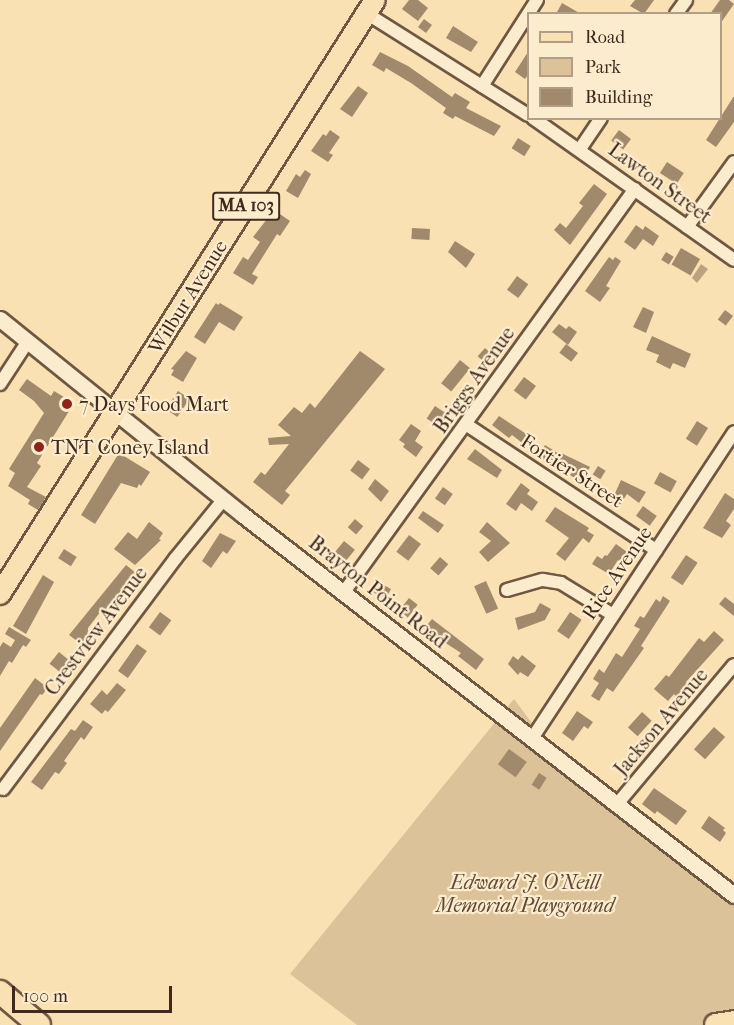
<!DOCTYPE html>
<html>
<head>
<meta charset="utf-8">
<style>
  body { margin:0 }
  #map { position:relative; width:734px; height:1025px; overflow:hidden; background:#fae1b3; font-family:"IM FELL French Canon",serif }
  div>[style] { position:absolute }
  .green>* { inset:0; background:#dbc299 }
  .water>* { inset:0; background:#bba380 }
  .building>* { inset:0; background:#a1896b; transform-origin:0 0 }
  .roads { filter:drop-shadow(2px 0 #6f5842) drop-shadow(-2px 0 #6f5842) drop-shadow(0 2px #6f5842) drop-shadow(0 -2px #6f5842) }
  .minor>* { height:12px; margin:-6px; padding:0 6px; transform-origin:6px; border-radius:6px; background:#fcecce }
  .tertiary>* { height:15px; margin:-7.5px; padding:0 7.5px; transform-origin:7.5px; border-radius:7.5px; background:#fcecce }
  .primary>* { height:20px; margin:-10px; padding:0 10px; transform-origin:10px; border-radius:10px; background:#fae1b3 }
  .motorway>* { height:22px; margin:-11px; padding:0 11px; transform-origin:11px; border-radius:11px; background:#fae1b3 }
  .dots>* { width:16px; height:16px; translate:-50% -50%; box-sizing:border-box; border:3px solid #fcecce; border-radius:50% }
  span { translate:-50% -50%; white-space:nowrap; text-align:center; line-height:1.15; -webkit-text-stroke:4.5px #fcecce; paint-order:stroke }
  .shield-label span { padding:2px 4px; background:#fcecce; border:2px solid; border-radius:4px; -webkit-text-stroke-width:0 }
  .shield-label { font-size:18px; color:#412a1c; font-weight:700 }
  .street-label { font-size:20px; color:#412a1c }
  .poi-label { font-size:20px; color:#412a1c }
  .left { translate:0 -50%; text-align:left }
  .park-label { font-size:20px; color:#604835; font-style:italic }
  .legend { position:absolute; left:527px; top:12px; width:195px; height:108px; box-sizing:border-box; background:#fcecce; border:2px solid #b19e87; margin:0; padding:8px 10px; list-style:none; font-size:18px; color:#412a1c }
  .legend li { display:flex; align-items:center; gap:12px; height:30px }
  .legend b { width:30px; border:2px solid #b19e87 }
  .scale { position:absolute; left:12px; top:986px; width:160px; height:27px; box-sizing:border-box; border:3px solid #412a1c; border-top:0; padding-left:8px; font-size:18px; line-height:21px; white-space:nowrap; color:#412a1c; -webkit-text-stroke:4px #fcecce; paint-order:stroke }
</style>
</head>
<body>
<div id="map">
  <div class="green">
    <div style="clip-path:polygon(514px 699px,560px 761px,734px 887px,734px 1025px,357px 1025px,290px 974px)"></div>
  </div>
  <div class="water">
    <div style="clip-path:polygon(701px 264px,708px 269px,697px 283px,692px 278px)"></div>
  </div>
  <div class="building">
    <div style="clip-path:polygon(409px 0,418px 0,428px 8px,418px 21px,402px 9px)"></div>
    <div style="clip-path:polygon(635px 0,654px 0,644px 14px,630px 6px)"></div>
    <div style="clip-path:polygon(720px 0,729px 0,734px 4px,720px 24px,720px 14px,710px 14px)"></div>
    <div style="clip-path:polygon(562px 3px,581px 14px,556px 14px)"></div>
    <div style="left:424px;top:19px;width:10px;height:10px;rotate:37deg"></div>
    <div style="clip-path:polygon(453px 26px,478px 42px,471px 52px,446px 38px)"></div>
    <div style="clip-path:polygon(380px 52px,408px 66px,452px 97px,455px 93px,470px 102px,466px 108px,501px 126px,494px 136px,455px 116px,453px 119px,443px 113px,446px 108px,411px 83px,386px 68px,384px 72px,372px 65px)"></div>
    <div style="clip-path:polygon(528px 52px,528px 75px,525px 79px,515px 72px)"></div>
    <div style="clip-path:polygon(358px 86px,368px 93px,352px 117px,340px 109px)"></div>
    <div style="clip-path:polygon(734px 96px,734px 122px,716px 147px,706px 140px)"></div>
    <div style="clip-path:polygon(330px 130px,340px 137px,329px 153px,333px 155px,328px 162px,311px 151px,323px 134px,326px 136px)"></div>
    <div style="left:619px;top:130px;width:15px;height:13px;rotate:37deg"></div>
    <div style="left:518px;top:138px;width:15px;height:12px;rotate:32deg"></div>
    <div style="left:667px;top:162px;width:20px;height:13px;rotate:33deg"></div>
    <div style="clip-path:polygon(305px 170px,311px 174px,298px 198px,286px 191px,296px 174px,300px 177px)"></div>
    <div style="clip-path:polygon(594px 184px,607px 194px,570px 245px,554px 230px,560px 223px,566px 228px,583px 206px,579px 203px)"></div>
    <div style="clip-path:polygon(274px 210px,290px 221px,280px 236px,277px 234px,252px 274px,258px 277px,253px 285px,233px 273px,243px 257px,248px 260px,260px 242px,253px 237px)"></div>
    <div style="clip-path:polygon(636px 225px,643px 230px,645px 226px,659px 236px,653px 246px,643px 239px,635px 250px,624px 242px)"></div>
    <div style="left:412px;top:228px;width:18px;height:11px;rotate:3deg"></div>
    <div style="clip-path:polygon(455px 241px,475px 254px,466px 268px,448px 252px)"></div>
    <div style="left:681px;top:248px;width:22px;height:19px;rotate:30deg"></div>
    <div style="left:666px;top:252px;width:9px;height:9px;rotate:32deg"></div>
    <div style="clip-path:polygon(609px 257px,613px 260px,615px 257px,621px 261px,606px 286px,610px 288px,600px 302px,585px 291px)"></div>
    <div style="left:517px;top:276px;width:14px;height:17px;rotate:36deg"></div>
    <div style="clip-path:polygon(216px 303px,218px 305px,220px 303px,243px 317px,234px 331px,219px 322px,205px 344px,194px 337px)"></div>
    <div style="clip-path:polygon(643px 307px,654px 312px,646px 333px,633px 327px)"></div>
    <div style="left:725px;top:310px;width:10px;height:12px;rotate:37deg"></div>
    <div style="clip-path:polygon(559px 324px,566px 329px,569px 326px,577px 332px,568px 345px,552px 332px)"></div>
    <div style="clip-path:polygon(652px 336px,691px 354px,685px 368px,673px 363px,670px 369px,656px 362px,659px 355px,646px 350px)"></div>
    <div style="left:566px;top:344px;width:15px;height:11px;rotate:37deg"></div>
    <div style="left:485px;top:348px;width:15px;height:11px;rotate:42deg"></div>
    <div style="clip-path:polygon(186px 351px,197px 358px,183px 382px,171px 375px,174px 370px,171px 369px)"></div>
    <div style="clip-path:polygon(360px 351px,385px 369px,285px 491px,290px 495px,282px 505px,253px 482px,261px 472px,265px 475px,289px 444px,269px 445px,268px 438px,291px 436px,278px 425px,294px 407px,302px 413px,310px 403px,315px 408px)"></div>
    <div style="left:460px;top:360px;width:13px;height:30px;rotate:39deg"></div>
    <div style="left:524px;top:377px;width:15px;height:17px;rotate:37deg"></div>
    <div style="clip-path:polygon(27px 379px,51px 396px,54px 391px,74px 403px,37px 463px,41px 466px,27px 487px,46px 497px,38px 510px,28px 504px,30px 500px,8px 486px,15px 473px,9px 469px,44px 413px,34px 401px,19px 390px)"></div>
    <div style="left:178px;top:391px;width:14px;height:22px;rotate:34deg"></div>
    <div style="left:435px;top:406px;width:14px;height:15px;rotate:34deg"></div>
    <div style="clip-path:polygon(499px 416px,531px 437px,525px 445px,512px 435px,509px 438px,492px 425px)"></div>
    <div style="left:697px;top:421px;width:13px;height:21px;rotate:32deg"></div>
    <div style="clip-path:polygon(411px 424px,421px 431px,415px 441px,423px 447px,416px 457px,403px 447px,405px 444px,399px 440px)"></div>
    <div style="left:545px;top:445px;width:15px;height:13px;rotate:32deg"></div>
    <div style="clip-path:polygon(475px 449px,502px 470px,497px 478px,467px 459px)"></div>
    <div style="clip-path:polygon(559px 452px,590px 467px,581px 482px,570px 475px,573px 471px,555px 460px)"></div>
    <div style="clip-path:polygon(119px 453px,150px 472px,141px 486px,139px 484px,137px 488px,121px 483px,95px 524px,81px 515px)"></div>
    <div style="left:358px;top:460px;width:15px;height:13px;rotate:37deg"></div>
    <div style="left:598px;top:466px;width:9px;height:10px;rotate:32deg"></div>
    <div style="left:660px;top:472px;width:19px;height:13px;rotate:28deg"></div>
    <div style="clip-path:polygon(375px 479px,389px 491px,381px 502px,368px 489px)"></div>
    <div style="clip-path:polygon(621px 480px,646px 492px,639px 503px,627px 494px,620px 505px,612px 500px)"></div>
    <div style="clip-path:polygon(521px 483px,530px 490px,527px 494px,538px 502px,532px 511px,521px 503px,516px 511px,506px 504px)"></div>
    <div style="left:443px;top:487px;width:12px;height:14px;rotate:35deg"></div>
    <div style="clip-path:polygon(725px 493px,734px 499px,734px 509px,726px 521px,731px 525px,722px 538px,703px 528px)"></div>
    <div style="left:643px;top:506px;width:17px;height:12px;rotate:36deg"></div>
    <div style="clip-path:polygon(555px 507px,589px 528px,587px 531px,594px 535px,589px 543px,583px 538px,565px 561px,556px 554px,569px 538px,545px 521px)"></div>
    <div style="clip-path:polygon(423px 511px,444px 525px,438px 533px,418px 518px)"></div>
    <div style="left:355px;top:519px;width:11px;height:11px;rotate:41deg"></div>
    <div style="clip-path:polygon(149px 522px,163px 533px,159px 539px,161px 540px,135px 565px,114px 549px,128px 532px,137px 539px)"></div>
    <div style="clip-path:polygon(487px 522px,510px 543px,488px 562px,479px 552px,491px 541px,479px 532px)"></div>
    <div style="clip-path:polygon(220px 533px,236px 541px,227px 554px,223px 551px,211px 568px,202px 561px)"></div>
    <div style="left:409px;top:535px;width:15px;height:21px;rotate:37deg"></div>
    <div style="left:344px;top:541px;width:14px;height:18px;rotate:39deg"></div>
    <div style="clip-path:polygon(616px 544px,630px 554px,623px 564px,618px 560px,609px 574px,592px 564px,597px 556px,602px 559px,605px 555px,607px 556px)"></div>
    <div style="left:64px;top:549px;width:15px;height:11px;rotate:32deg"></div>
    <div style="left:686px;top:555px;width:14px;height:27px;rotate:34deg"></div>
    <div style="left:440px;top:557px;width:11px;height:15px;rotate:41deg"></div>
    <div style="clip-path:polygon(126px 565px,136px 573px,104px 614px,101px 611px,88px 628px,88px 636px,81px 644px,69px 635px)"></div>
    <div style="clip-path:polygon(43px 575px,54px 582px,26px 634px,13px 626px)"></div>
    <div style="clip-path:polygon(376px 581px,391px 589px,386px 598px,370px 591px)"></div>
    <div style="left:486px;top:581px;width:30px;height:13px;rotate:66deg"></div>
    <div style="clip-path:polygon(663px 596px,670px 601px,641px 646px,644px 648px,613px 692px,607px 688px,599px 701px,591px 696px,599px 683px,593px 679px,599px 669px,604px 673px,616px 653px,622px 657px,640px 629px,634px 626px,640px 616px,644px 618px,656px 599px,660px 602px)"></div>
    <div style="clip-path:polygon(725px 597px,734px 604px,734px 616px,719px 604px)"></div>
    <div style="left:409px;top:598px;width:11px;height:16px;rotate:38deg"></div>
    <div style="clip-path:polygon(540px 603px,551px 609px,545px 620px,518px 630px,515px 618px,535px 612px)"></div>
    <div style="left:160px;top:612px;width:14px;height:19px;rotate:36deg"></div>
    <div style="left:570px;top:612px;width:14px;height:23px;rotate:34deg"></div>
    <div style="clip-path:polygon(432px 619px,484px 659px,476px 670px,458px 656px,461px 653px,424px 629px)"></div>
    <div style="clip-path:polygon(9px 627px,31px 640px,26px 647px,23px 645px,12px 663px,9px 661px,0 676px,0 647px,3px 642px,11px 647px,15px 640px,5px 634px)"></div>
    <div style="clip-path:polygon(714px 631px,724px 640px,686px 682px,688px 684px,676px 697px,674px 694px,668px 701px,654px 689px,666px 675px,669px 677px,699px 638px,704px 642px)"></div>
    <div style="left:137px;top:644px;width:12px;height:33px;rotate:35deg"></div>
    <div style="left:59px;top:652px;width:13px;height:15px;rotate:39deg"></div>
    <div style="clip-path:polygon(522px 655px,536px 666px,528px 677px,520px 672px,518px 675px,508px 664px,513px 656px,518px 660px)"></div>
    <div style="clip-path:polygon(35px 678px,48px 688px,42px 695px,40px 694px,0 751px,0 728px)"></div>
    <div style="clip-path:polygon(117px 683px,126px 690px,108px 712px,105px 710px,102px 714px,90px 704px,102px 690px,107px 695px)"></div>
    <div style="clip-path:polygon(577px 711px,593px 722px,588px 729px,584px 726px,573px 741px,562px 733px)"></div>
    <div style="left:642px;top:712px;width:13px;height:21px;rotate:42deg"></div>
    <div style="clip-path:polygon(83px 720px,93px 727px,84px 740px,81px 737px,64px 761px,67px 763px,59px 774px,55px 772px,42px 790px,31px 782px,71px 729px,75px 731px)"></div>
    <div style="left:714px;top:727px;width:15px;height:30px;rotate:42deg"></div>
    <div style="left:509px;top:749px;width:22px;height:19px;rotate:36deg"></div>
    <div style="left:539px;top:773px;width:9px;height:14px;rotate:32deg"></div>
    <div style="clip-path:polygon(654px 788px,687px 811px,676px 825px,657px 811px,655px 814px,642px 804px)"></div>
    <div style="clip-path:polygon(709px 816px,725px 828px,723px 830px,726px 833px,720px 842px,701px 828px)"></div>
  </div>
  <div class="roads">
    <div class="minor">
      <div style="left:366px;top:13px;width:191px;rotate:32.2deg"></div>
      <div style="left:676px;top:14px;width:17px;rotate:-54deg"></div>
      <div style="left:482px;top:86px;width:102px;rotate:-57.4deg"></div>
      <div style="left:533px;top:118px;width:246px;rotate:35.2deg"></div>
      <div style="left:580px;top:149px;width:37px;rotate:-56deg"></div>
      <div style="left:687px;top:227px;width:80px;rotate:-54.1deg"></div>
      <div style="left:0;top:384px;width:51px;rotate:-56.9deg"></div>
      <div style="left:467px;top:425px;width:227px;rotate:33.5deg"></div>
      <div style="left:507px;top:590px;width:37px;rotate:-16deg"></div>
      <div style="left:543px;top:580px;width:18px;rotate:9deg"></div>
      <div style="left:561px;top:583px;width:61px;rotate:31.6deg"></div>
      <div style="left:344px;top:592px;width:497px;rotate:-54.2deg"></div>
      <div style="left:533px;top:737px;width:365px;rotate:-56.6deg"></div>
      <div style="left:3px;top:789px;width:287px;rotate:-53.2deg"></div>
      <div style="left:175px;top:559px;width:77px;rotate:-50.8deg"></div>
      <div style="left:618px;top:803px;width:180px;rotate:-50deg"></div>
    </div>
    <div class="tertiary">
      <div style="left:0;top:319px;width:312px;rotate:38.9deg"></div>
      <div style="left:243px;top:515px;width:621px;rotate:37.74deg"></div>
    </div>
    <div class="primary">
      <div style="left:0;top:594px;width:702px;rotate:-57.74deg"></div>
    </div>
    <div class="motorway">
      <div style="left:0;top:992px;width:51px;rotate:40.2deg"></div>
      <div style="left:716px;top:1025px;width:18px;rotate:-9deg"></div>
    </div>
  </div>
  <div class="dots">
    <div style="left:67px;top:404px;background:#8f2418"></div>
    <div style="left:39px;top:447px;background:#8f2418"></div>
  </div>
  <div class="shield-label">
    <span style="left:246px;top:206px">MA 103</span>
  </div>
  <div class="street-label">
    <span style="left:660px;top:183px;rotate:36deg">Lawton Street</span>
    <span style="left:188px;top:297px;rotate:-58deg">Wilbur Avenue</span>
    <span style="left:474px;top:380px;rotate:-55deg">Briggs Avenue</span>
    <span style="left:572px;top:471px;rotate:33deg">Fortier Street</span>
    <span style="left:617px;top:573px;rotate:-56deg">Rice Avenue</span>
    <span style="left:378px;top:592px;rotate:38deg">Brayton Point Road</span>
    <span style="left:96px;top:631px;rotate:-53deg">Crestview Avenue</span>
    <span style="left:661px;top:722px;rotate:-50deg">Jackson Avenue</span>
  </div>
  <div class="poi-label">
    <span class="left" style="left:79px;top:404px">7 Days Food Mart</span>
    <span class="left" style="left:51px;top:447px">TNT Coney Island</span>
  </div>
  <div class="park-label">
    <span style="left:525px;top:894px">Edward J. O'Neill<br>Memorial Playground</span>
  </div>
  <ul class="legend">
  <li><b style="height:8px;background:#fae1b3"></b>Road</li>
  <li><b style="height:16px;background:#dbc299"></b>Park</li>
  <li><b style="height:16px;background:#a1896b"></b>Building</li>
  </ul>
  <div class="scale">100 m</div>
</div>
</body>
</html>
